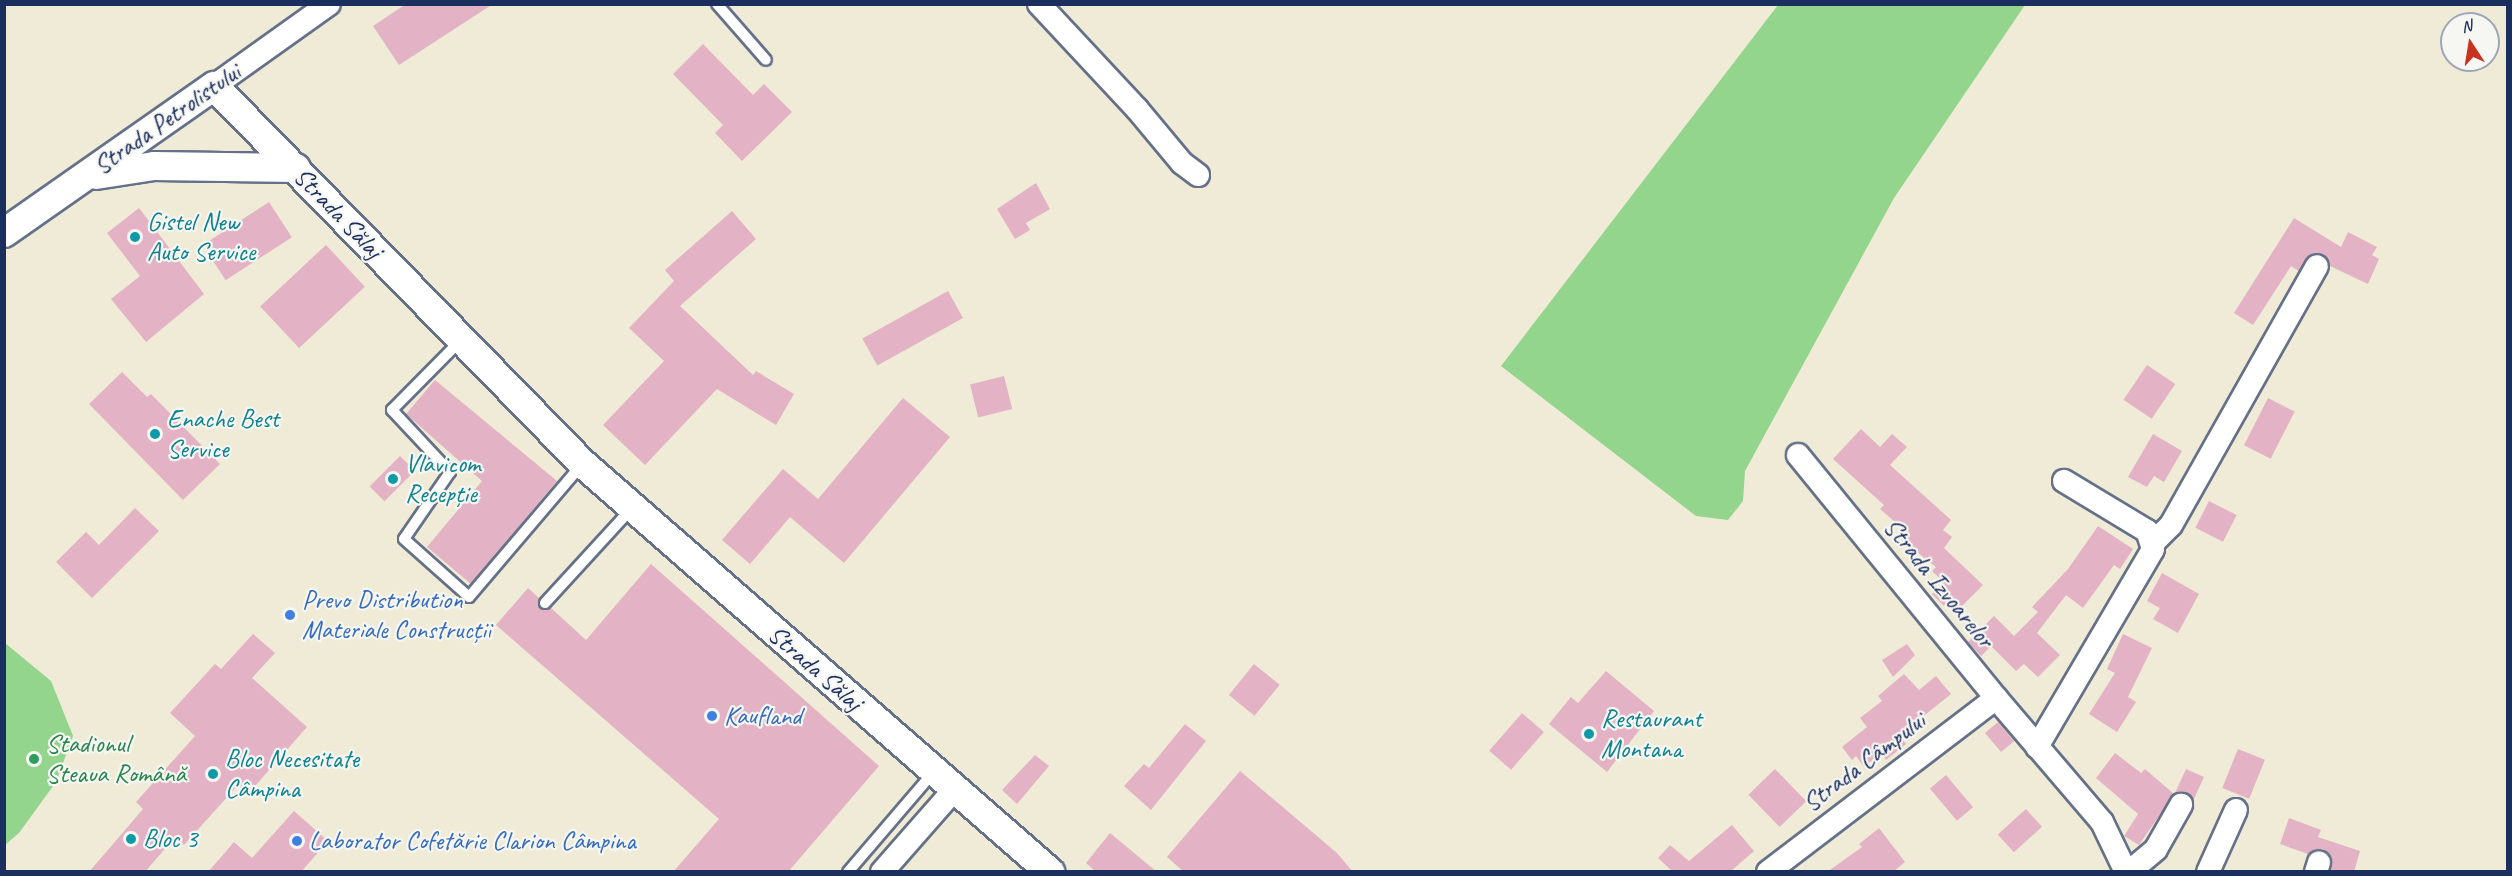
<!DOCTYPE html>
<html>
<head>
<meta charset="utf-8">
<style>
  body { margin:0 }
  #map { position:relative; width:2512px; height:876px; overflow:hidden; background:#efebd6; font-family:Caveat,sans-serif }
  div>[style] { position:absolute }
  .green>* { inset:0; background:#94d58d }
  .building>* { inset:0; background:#e3b3c5; transform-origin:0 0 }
  .roads { filter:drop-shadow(2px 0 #657188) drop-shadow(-2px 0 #657188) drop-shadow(0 2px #657188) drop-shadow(0 -2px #657188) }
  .service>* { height:10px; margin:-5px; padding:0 5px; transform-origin:5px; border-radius:5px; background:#fff }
  .minor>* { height:22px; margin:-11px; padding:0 11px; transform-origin:11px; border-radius:11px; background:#fff }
  .tertiary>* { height:28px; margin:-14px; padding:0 14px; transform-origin:14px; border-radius:14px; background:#fff }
  .dots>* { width:16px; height:16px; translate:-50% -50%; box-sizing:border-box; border:3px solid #f6f6f2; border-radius:50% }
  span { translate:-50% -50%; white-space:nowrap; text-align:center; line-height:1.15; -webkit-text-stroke:4.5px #f6f6f2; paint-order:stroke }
  .street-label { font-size:26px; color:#1b2f5e }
  .culture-label { font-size:26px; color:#0d838f }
  .left { translate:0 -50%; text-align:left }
  .shop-label { font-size:26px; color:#366cbe }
  .leisure-label { font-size:26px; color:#27864d }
  .frame { position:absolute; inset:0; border:6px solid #1b2f5e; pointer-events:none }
  .north { position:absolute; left:2440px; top:12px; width:60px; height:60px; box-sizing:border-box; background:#f6f6f2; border:2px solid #9ea6b7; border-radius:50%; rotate:348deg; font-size:16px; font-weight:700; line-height:24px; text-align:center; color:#1b2f5e }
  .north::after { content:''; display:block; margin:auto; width:21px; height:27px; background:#c8321e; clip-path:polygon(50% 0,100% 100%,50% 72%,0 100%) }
</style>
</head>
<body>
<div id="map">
  <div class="green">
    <div style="clip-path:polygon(1778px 5px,2025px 5px,1894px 198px,1745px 471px,1743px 501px,1728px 520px,1696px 516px,1501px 366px)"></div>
    <div style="clip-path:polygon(5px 643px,51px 681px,73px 736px,56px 782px,19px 833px,5px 845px)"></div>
  </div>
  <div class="building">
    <div style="clip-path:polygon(406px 4px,493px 4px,399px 65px,373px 26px)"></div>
    <div style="clip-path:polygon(703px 44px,753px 95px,764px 84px,792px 112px,742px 161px,715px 133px,723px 125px,673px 74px)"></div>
    <div style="clip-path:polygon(1036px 183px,1050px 209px,1026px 223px,1030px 230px,1015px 239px,997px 209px)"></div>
    <div style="left:269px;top:202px;width:42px;height:79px;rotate:57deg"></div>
    <div style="clip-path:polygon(139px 208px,204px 294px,146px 342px,111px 299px,140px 276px,107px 233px)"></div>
    <div style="clip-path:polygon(732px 211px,756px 239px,680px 306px,753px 375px,756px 371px,794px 394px,776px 425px,717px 389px,645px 465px,603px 425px,664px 361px,629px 328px,674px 281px,665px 270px)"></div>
    <div style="clip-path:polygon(2294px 218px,2341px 247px,2348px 232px,2377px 247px,2372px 255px,2379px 259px,2368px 284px,2330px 266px,2323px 254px,2311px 254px,2299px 271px,2291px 266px,2253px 325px,2234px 313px)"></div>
    <div style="left:326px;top:245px;width:57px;height:90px;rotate:47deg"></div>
    <div style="left:948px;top:291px;width:31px;height:98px;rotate:61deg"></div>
    <div style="left:2147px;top:365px;width:34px;height:42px;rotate:34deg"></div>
    <div style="clip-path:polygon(122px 372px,147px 397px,151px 394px,220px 464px,183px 500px,89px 404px)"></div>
    <div style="left:1004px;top:376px;width:34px;height:35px;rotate:76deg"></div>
    <div style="clip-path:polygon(435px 380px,557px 481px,471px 584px,427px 547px,482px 481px,406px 414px)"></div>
    <div style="clip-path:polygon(903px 398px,950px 437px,844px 563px,790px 517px,750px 564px,722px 540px,783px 469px,818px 499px)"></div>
    <div style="left:2268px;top:398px;width:30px;height:53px;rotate:27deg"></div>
    <div style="clip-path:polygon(1861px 429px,1880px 447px,1892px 434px,1907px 447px,1890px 465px,1951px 520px,1943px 530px,1952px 537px,1944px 548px,1983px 585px,1958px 610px,1948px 601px,1944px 606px,1932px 594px,1944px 582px,1932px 571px,1936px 567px,1904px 542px,1910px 535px,1880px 509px,1884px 505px,1833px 459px)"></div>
    <div style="clip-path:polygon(2153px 434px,2182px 451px,2164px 482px,2154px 476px,2147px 487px,2128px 477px)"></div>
    <div style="left:400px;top:456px;width:21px;height:43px;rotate:45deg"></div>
    <div style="left:2209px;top:501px;width:31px;height:30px;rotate:27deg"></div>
    <div style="clip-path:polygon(135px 508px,159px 531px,92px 598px,56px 562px,86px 532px,99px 545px)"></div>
    <div style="clip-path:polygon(2098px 526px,2133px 549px,2120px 569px,2114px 565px,2083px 608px,2066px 595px,2037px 633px,2060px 655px,2038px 677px,2024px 664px,2016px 671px,1991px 646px,1981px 656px,1968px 642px,1994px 616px,2014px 636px,2038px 612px,2032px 607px,2068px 569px)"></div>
    <div style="clip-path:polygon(651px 564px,879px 766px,788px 872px,673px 872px,719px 819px,496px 625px,528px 588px,539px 598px,540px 608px,551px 608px,586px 640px)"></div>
    <div style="clip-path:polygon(2162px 573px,2199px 594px,2178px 633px,2153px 619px,2160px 608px,2147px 601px)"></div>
    <div style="clip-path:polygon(253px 634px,275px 653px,252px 678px,307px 727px,248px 794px,238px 785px,184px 845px,175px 837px,145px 872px,89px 872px,143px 809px,136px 802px,195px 736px,170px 713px,215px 664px,221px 669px)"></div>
    <div style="clip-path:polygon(2123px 634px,2152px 648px,2128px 697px,2136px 702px,2117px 732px,2089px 714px,2115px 673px,2107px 669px)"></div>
    <div style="clip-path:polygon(1907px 644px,1915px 655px,1893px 677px,1882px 660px)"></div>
    <div style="left:1254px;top:664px;width:33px;height:40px;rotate:39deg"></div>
    <div style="clip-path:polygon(1606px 671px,1654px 711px,1607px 772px,1549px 724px,1571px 697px,1578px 703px)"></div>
    <div style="clip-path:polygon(1904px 674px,1919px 690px,1936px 676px,1951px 694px,1900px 735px,1906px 744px,1886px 760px,1881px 753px,1864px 767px,1856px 756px,1852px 760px,1842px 747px,1867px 727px,1860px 718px,1882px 701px,1878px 696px)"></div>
    <div style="left:1522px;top:713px;width:29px;height:50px;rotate:41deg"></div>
    <div style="left:1998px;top:722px;width:25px;height:17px;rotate:50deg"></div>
    <div style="clip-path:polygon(1185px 724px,1206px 741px,1151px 810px,1124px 786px,1144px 764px,1149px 768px)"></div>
    <div style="left:2238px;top:749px;width:29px;height:42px;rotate:22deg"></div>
    <div style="clip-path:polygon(2115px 753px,2141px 773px,2145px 769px,2174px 794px,2139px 845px,2124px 836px,2138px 814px,2096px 778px)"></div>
    <div style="clip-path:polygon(1035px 755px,1049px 766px,1017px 804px,1002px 790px)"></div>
    <div style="left:1775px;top:769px;width:45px;height:37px;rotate:46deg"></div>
    <div style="clip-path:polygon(2186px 769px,2204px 777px,2193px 801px,2187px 793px,2175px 793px)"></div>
    <div style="clip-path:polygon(1240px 771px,1337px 853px,1353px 872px,1184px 872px,1167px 857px)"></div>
    <div style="left:1946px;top:775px;width:42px;height:21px;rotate:50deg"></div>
    <div style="left:2026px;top:809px;width:24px;height:38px;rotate:48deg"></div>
    <div style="clip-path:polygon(294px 811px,328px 841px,301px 872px,208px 872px,234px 842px,252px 858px)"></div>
    <div style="clip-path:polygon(2289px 818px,2321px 830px,2318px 837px,2360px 851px,2354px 872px,2330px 872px,2332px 858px,2323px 849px,2308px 854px,2280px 844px)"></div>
    <div style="clip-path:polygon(1732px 825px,1754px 851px,1730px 872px,1673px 872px,1658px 858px,1670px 845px,1689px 861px)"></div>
    <div style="clip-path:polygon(1879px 828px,1905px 862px,1893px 872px,1827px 872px,1862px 847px,1859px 844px)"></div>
    <div style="clip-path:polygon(1110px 833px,1157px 872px,1096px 872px,1086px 863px)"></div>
  </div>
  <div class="roads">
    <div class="service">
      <div style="left:717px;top:4px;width:74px;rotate:48.8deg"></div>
      <div style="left:460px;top:341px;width:97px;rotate:134.6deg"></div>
      <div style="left:392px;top:410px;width:85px;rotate:46.9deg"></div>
      <div style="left:450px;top:472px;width:81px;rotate:124.5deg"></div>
      <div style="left:404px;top:539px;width:87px;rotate:41.7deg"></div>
      <div style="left:469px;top:597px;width:175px;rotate:-49.6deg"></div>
      <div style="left:545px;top:603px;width:129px;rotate:-47.5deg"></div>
      <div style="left:848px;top:872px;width:130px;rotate:-49.4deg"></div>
    </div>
    <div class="minor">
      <div style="left:1039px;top:4px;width:144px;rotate:47deg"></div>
      <div style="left:1137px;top:109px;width:70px;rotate:50.2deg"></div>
      <div style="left:1182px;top:163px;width:20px;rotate:37deg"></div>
      <div style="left:214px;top:86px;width:141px;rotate:-35.5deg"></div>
      <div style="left:1798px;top:455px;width:313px;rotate:50.8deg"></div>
      <div style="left:1996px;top:698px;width:163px;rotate:49.5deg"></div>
      <div style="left:2102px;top:822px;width:55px;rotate:64.4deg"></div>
      <div style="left:2153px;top:543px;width:25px;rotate:-45deg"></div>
      <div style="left:2171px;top:525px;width:297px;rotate:-60.6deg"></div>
      <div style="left:2037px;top:747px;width:229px;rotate:-59.6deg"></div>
      <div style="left:2153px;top:549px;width:19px;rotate:-108deg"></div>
      <div style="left:2147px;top:531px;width:97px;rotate:-148.9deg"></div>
      <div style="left:882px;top:872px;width:109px;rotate:-48.7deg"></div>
      <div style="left:1768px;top:872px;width:287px;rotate:-37.3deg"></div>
      <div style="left:2129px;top:872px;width:35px;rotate:-40deg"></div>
      <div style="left:2156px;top:849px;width:51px;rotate:-60.4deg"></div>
      <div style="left:2208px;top:872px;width:68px;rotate:-65.7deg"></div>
      <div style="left:2316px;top:872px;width:10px;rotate:-73deg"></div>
    </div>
    <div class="tertiary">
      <div style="left:96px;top:175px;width:59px;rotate:-8.8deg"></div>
      <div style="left:154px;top:166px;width:142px;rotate:0.8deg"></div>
      <div style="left:4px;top:233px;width:256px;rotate:-35deg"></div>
      <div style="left:214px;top:86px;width:527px;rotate:45.69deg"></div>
      <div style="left:582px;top:463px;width:622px;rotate:41.15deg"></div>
    </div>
  </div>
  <div class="dots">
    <div style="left:135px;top:237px;background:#0f9aa8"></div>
    <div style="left:155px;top:434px;background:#0f9aa8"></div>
    <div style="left:393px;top:479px;background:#0f9aa8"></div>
    <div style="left:290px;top:615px;background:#3f7fe0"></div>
    <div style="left:712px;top:716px;background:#3f7fe0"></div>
    <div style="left:1589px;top:734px;background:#0f9aa8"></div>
    <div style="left:34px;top:759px;background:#2e9e5b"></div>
    <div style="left:213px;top:774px;background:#0f9aa8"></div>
    <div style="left:131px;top:839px;background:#0f9aa8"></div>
    <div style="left:297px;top:841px;background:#3f7fe0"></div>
  </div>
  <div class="street-label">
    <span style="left:167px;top:119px;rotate:-35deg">Strada Petrolistului</span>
    <span style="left:338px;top:213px;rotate:46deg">Strada Sălaj</span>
    <span style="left:1939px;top:583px;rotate:51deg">Strada Izvoarelor</span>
    <span style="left:815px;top:668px;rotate:41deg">Strada Sălaj</span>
    <span style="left:1864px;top:762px;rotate:-37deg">Strada Câmpului</span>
  </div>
  <div class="culture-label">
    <span class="left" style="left:147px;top:237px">Gistel New<br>Auto Service</span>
    <span class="left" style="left:167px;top:434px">Enache Best<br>Service</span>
    <span class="left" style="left:405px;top:479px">Vlavicom<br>Recepție</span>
    <span class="left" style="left:1601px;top:734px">Restaurant<br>Montana</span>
    <span class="left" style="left:225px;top:774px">Bloc Necesitate<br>Câmpina</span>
    <span class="left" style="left:143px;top:839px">Bloc 3</span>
  </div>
  <div class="shop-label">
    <span class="left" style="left:302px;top:615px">Prevo Distribution<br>Materiale Construcții</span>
    <span class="left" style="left:724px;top:716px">Kaufland</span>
    <span class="left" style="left:309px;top:841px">Laborator Cofetărie Clarion Câmpina</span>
  </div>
  <div class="leisure-label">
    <span class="left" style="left:46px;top:759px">Stadionul<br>Steaua Română</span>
  </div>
  <div class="frame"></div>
  <div class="north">N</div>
</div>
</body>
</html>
